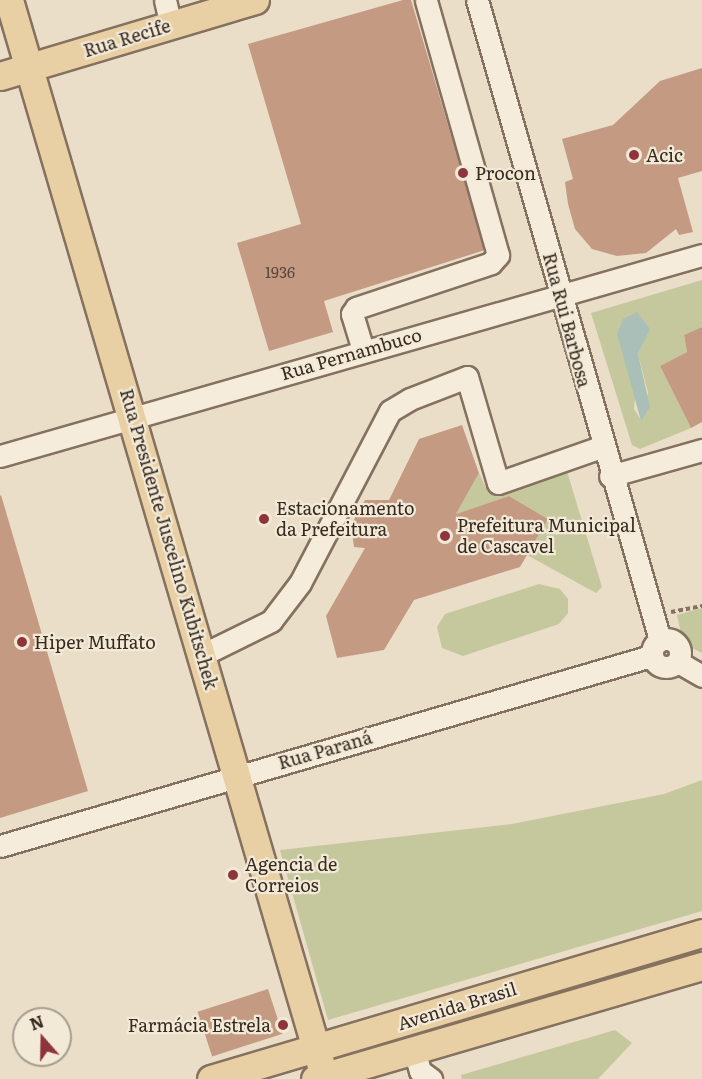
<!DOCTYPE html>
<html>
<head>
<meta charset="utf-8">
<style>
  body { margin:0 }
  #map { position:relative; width:702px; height:1079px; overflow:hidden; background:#eadec8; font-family:Literata,serif }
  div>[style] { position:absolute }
  .green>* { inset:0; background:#c5c89d }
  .water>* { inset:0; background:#a9bfb7 }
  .building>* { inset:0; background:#c59a82; transform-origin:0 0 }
  .path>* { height:4px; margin-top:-2px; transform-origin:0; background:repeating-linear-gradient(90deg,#85715f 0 4.5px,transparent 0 7.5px) }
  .roads { filter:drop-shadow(2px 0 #85715f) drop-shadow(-2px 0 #85715f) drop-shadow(0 2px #85715f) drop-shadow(0 -2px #85715f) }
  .minor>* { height:21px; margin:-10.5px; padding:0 10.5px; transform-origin:10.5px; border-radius:10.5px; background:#f6ecdb }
  .minor>.ring { margin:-10.5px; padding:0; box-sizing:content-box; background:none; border:21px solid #f6ecdb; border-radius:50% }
  .major>* { height:27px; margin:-13.5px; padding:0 13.5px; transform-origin:13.5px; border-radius:13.5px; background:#e9d0a4 }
  .dots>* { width:16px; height:16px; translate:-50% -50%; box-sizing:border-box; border:3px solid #f2e9d7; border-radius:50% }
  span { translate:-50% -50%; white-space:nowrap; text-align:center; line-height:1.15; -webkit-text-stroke:4.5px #f2e9d7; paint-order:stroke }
  .number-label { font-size:15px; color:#5a4639 }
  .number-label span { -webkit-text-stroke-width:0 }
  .street-label { font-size:18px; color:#372a21 }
  .poi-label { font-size:18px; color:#372a21 }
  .left { translate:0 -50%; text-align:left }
  .right { translate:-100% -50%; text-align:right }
  .north { position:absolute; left:12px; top:1007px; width:60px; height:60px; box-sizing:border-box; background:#f2e9d7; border:2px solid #a79d8e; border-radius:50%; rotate:340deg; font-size:16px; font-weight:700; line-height:24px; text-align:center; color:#372a21 }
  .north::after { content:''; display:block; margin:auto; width:21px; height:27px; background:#8e353b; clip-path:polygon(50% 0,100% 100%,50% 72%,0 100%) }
</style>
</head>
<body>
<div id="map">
  <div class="green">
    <div style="clip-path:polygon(evenodd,702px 280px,702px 327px,684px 335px,687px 352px,660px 366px,691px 428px,640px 449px,632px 445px,591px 313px,702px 280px,649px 329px,638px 354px,648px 393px,641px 420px,634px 409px,636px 387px,628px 362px,649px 329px)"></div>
    <div style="clip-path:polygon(566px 468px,599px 577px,602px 587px,596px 593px,527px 555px,548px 519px,509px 496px,456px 514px,479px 473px,489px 494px)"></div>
    <div style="clip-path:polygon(539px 584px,560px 589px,568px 599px,568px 613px,559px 624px,463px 656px,442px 648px,437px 627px,445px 614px)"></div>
    <div style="clip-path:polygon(702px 608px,702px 653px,683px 643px,677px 615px)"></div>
    <div style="clip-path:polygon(702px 780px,702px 911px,328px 1020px,280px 850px,512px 824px,664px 794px)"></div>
    <div style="clip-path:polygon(615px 1030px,632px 1043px,598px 1079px,462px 1079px,461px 1075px)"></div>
  </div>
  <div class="water">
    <div style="clip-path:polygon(637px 312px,650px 329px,638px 354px,650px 407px,641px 421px,617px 334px,623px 319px)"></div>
  </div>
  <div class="building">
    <div style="clip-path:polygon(403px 0,411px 0,485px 250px,324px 301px,333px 332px,269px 351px,237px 243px,301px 224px,248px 44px)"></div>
    <div style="clip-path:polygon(702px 68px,702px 171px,678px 178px,693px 232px,679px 235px,676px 229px,646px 253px,617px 256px,592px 249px,575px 229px,568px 204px,565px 182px,573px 179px,562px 139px,613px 125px,660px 81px)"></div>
    <div style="clip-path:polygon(702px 327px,702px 422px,691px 428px,660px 366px,687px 352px,684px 335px)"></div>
    <div style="clip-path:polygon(462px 425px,479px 473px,456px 514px,509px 496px,548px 519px,520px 567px,414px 600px,384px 650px,337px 658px,326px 616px,365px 548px,354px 547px,351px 525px,365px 500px,389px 500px,419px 439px)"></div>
    <div style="clip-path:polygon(1px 495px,88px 791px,0 818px,0 496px)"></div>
    <div style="left:268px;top:989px;width:47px;height:74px;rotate:72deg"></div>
  </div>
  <div class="path">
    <div style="left:671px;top:612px;width:32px;rotate:-11deg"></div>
  </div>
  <div class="roads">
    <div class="minor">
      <div style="left:165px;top:0;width:26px;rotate:77deg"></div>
      <div style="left:477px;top:0;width:666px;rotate:74.04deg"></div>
      <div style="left:363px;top:350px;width:38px;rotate:-107deg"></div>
      <div style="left:352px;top:314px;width:7px;rotate:-56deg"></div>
      <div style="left:356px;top:308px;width:142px;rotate:-18.4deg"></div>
      <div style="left:491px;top:263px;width:11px;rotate:-49deg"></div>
      <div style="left:498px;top:255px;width:265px;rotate:-105.8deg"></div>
      <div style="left:0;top:456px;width:730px;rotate:-15.98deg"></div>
      <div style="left:610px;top:476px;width:96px;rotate:-15.8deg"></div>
      <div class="ring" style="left:652px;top:639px;width:7px;height:7px"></div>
      <div style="left:204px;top:654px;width:75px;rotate:-26.2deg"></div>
      <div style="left:271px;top:621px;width:48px;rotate:-52.7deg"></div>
      <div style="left:300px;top:583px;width:194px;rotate:-62.4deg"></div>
      <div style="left:390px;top:411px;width:23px;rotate:-31deg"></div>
      <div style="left:410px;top:399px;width:61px;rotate:-21.1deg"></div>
      <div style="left:467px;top:377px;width:110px;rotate:73.7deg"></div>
      <div style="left:498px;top:483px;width:109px;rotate:-19.3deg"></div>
      <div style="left:678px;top:662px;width:28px;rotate:30deg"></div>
      <div style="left:0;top:846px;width:678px;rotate:-16.27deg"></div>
      <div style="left:414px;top:1050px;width:22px;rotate:74deg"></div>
      <div style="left:420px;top:1071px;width:14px;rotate:36deg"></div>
    </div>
    <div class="major">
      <div style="left:9px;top:0;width:1124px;rotate:73.68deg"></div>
      <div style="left:0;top:76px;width:266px;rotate:-16.6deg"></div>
      <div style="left:211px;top:1079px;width:512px;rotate:-16.56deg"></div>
      <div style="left:315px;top:1079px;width:403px;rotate:-16.3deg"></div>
    </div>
  </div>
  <div class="dots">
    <div style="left:634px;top:155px;background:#8e353b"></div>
    <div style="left:463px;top:173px;background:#8e353b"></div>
    <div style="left:264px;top:519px;background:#8e353b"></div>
    <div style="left:445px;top:536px;background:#8e353b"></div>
    <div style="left:22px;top:642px;background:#8e353b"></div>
    <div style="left:233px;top:875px;background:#8e353b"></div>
    <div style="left:283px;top:1025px;background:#8e353b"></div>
  </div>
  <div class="number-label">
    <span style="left:280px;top:272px">1936</span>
  </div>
  <div class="street-label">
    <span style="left:127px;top:38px;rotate:-17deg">Rua Recife</span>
    <span style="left:567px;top:320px;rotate:75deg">Rua Rui Barbosa</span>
    <span style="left:351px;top:354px;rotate:-16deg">Rua Pernambuco</span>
    <span style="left:169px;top:539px;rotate:74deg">Rua Presidente Juscelino Kubitschek</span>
    <span style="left:325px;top:750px;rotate:-16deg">Rua Paraná</span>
    <span style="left:457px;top:1006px;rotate:-17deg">Avenida Brasil</span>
  </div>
  <div class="poi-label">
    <span class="left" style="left:646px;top:155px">Acic</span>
    <span class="left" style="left:475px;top:173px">Procon</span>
    <span class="left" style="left:276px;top:519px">Estacionamento<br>da Prefeitura</span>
    <span class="left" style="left:457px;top:536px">Prefeitura Municipal<br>de Cascavel</span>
    <span class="left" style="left:34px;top:642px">Hiper Muffato</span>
    <span class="left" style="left:245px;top:875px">Agencia de<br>Correios</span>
    <span class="right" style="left:271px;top:1025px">Farmácia Estrela</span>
  </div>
  <div class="north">N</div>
</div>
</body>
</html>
